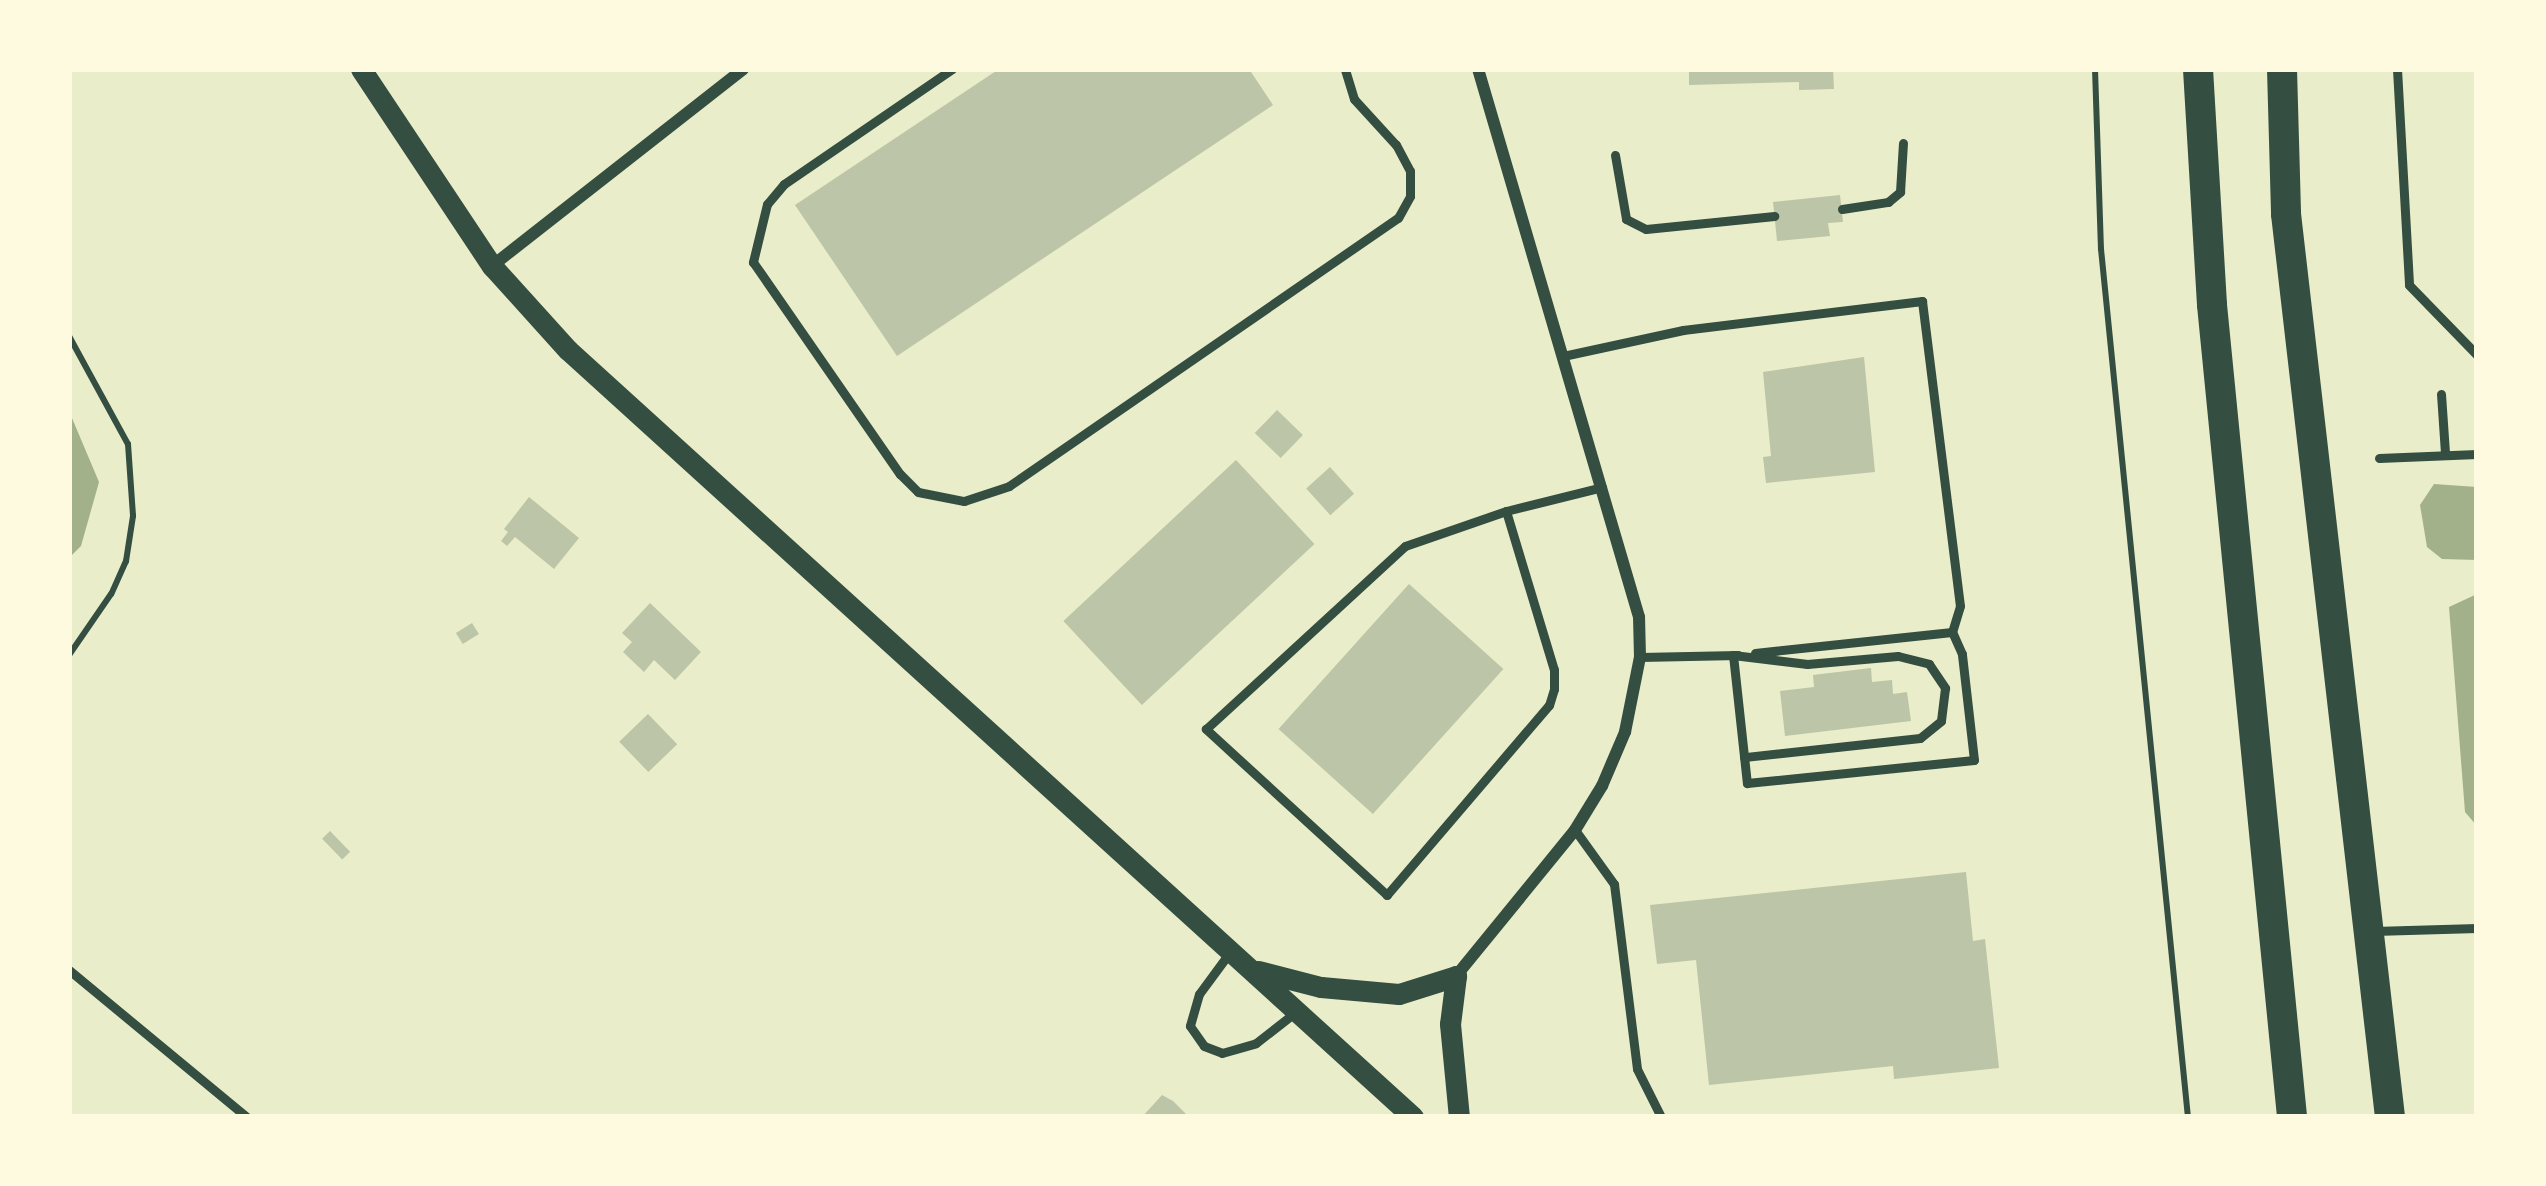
<!DOCTYPE html>
<html>
<head>
<meta charset="utf-8">
<style>
  body { margin:0 }
  #map { position:relative; width:2546px; height:1186px; overflow:hidden; background:#e9edc9; font-family:Barlow,sans-serif }
  div>[style] { position:absolute }
  .water>* { inset:0; background:#a3b18a }
  .building>* { inset:0; background:#bcc5a7; transform-origin:0 0 }
  .path>* { height:6px; margin:-3px; padding:0 3px; transform-origin:3px; border-radius:3px; background:#344e41 }
  .service>* { height:9px; margin:-4.5px; padding:0 4.5px; transform-origin:4.5px; border-radius:4.5px; background:#344e41 }
  .minor>* { height:12px; margin:-6px; padding:0 6px; transform-origin:6px; border-radius:6px; background:#344e41 }
  .tertiary>* { height:21px; margin:-10.5px; padding:0 10.5px; transform-origin:10.5px; border-radius:10.5px; background:#344e41 }
  .primary>* { height:30px; margin:-15px; padding:0 15px; transform-origin:15px; border-radius:15px; background:#344e41 }
  span { translate:-50% -50%; white-space:nowrap; text-align:center; line-height:1.15; -webkit-text-stroke:10px #fefae0; paint-order:stroke }
  .frame { position:absolute; inset:0; border:72px solid #fefae0; pointer-events:none }
</style>
</head>
<body>
<div id="map">
  <div class="water">
    <div style="clip-path:polygon(69px 411px,99px 482px,81px 546px,69px 558px)"></div>
    <div style="clip-path:polygon(2434px 484px,2477px 487px,2477px 560px,2442px 559px,2427px 547px,2420px 505px)"></div>
    <div style="clip-path:polygon(2477px 594px,2477px 826px,2465px 812px,2449px 607px)"></div>
  </div>
  <div class="building">
    <div style="clip-path:polygon(999px 69px,1249px 69px,1273px 105px,897px 356px,795px 205px)"></div>
    <div style="clip-path:polygon(1689px 69px,1833px 69px,1834px 89px,1799px 90px,1799px 82px,1689px 85px)"></div>
    <div style="clip-path:polygon(1840px 195px,1843px 222px,1828px 223px,1830px 236px,1777px 241px,1773px 202px)"></div>
    <div style="clip-path:polygon(1864px 357px,1875px 472px,1766px 483px,1763px 457px,1771px 456px,1763px 372px)"></div>
    <div style="left:1277px;top:410px;width:36px;height:32px;rotate:44deg"></div>
    <div style="left:1236px;top:460px;width:115px;height:236px;rotate:47deg"></div>
    <div style="left:1330px;top:467px;width:36px;height:32px;rotate:48deg"></div>
    <div style="clip-path:polygon(529px 497px,579px 538px,554px 569px,515px 537px,507px 546px,501px 541px,508px 532px,504px 529px)"></div>
    <div style="left:1409px;top:584px;width:127px;height:195px;rotate:42deg"></div>
    <div style="clip-path:polygon(650px 603px,701px 652px,675px 680px,654px 660px,644px 672px,623px 652px,632px 642px,622px 633px)"></div>
    <div style="left:472px;top:623px;width:13px;height:19px;rotate:58deg"></div>
    <div style="clip-path:polygon(1871px 668px,1872px 682px,1892px 680px,1893px 694px,1907px 692px,1911px 721px,1785px 736px,1780px 691px,1814px 687px,1813px 675px)"></div>
    <div style="left:648px;top:714px;width:42px;height:40px;rotate:46deg"></div>
    <div style="left:330px;top:831px;width:29px;height:11px;rotate:46deg"></div>
    <div style="clip-path:polygon(1966px 872px,1973px 941px,1985px 939px,1999px 1068px,1894px 1079px,1893px 1066px,1709px 1085px,1696px 960px,1657px 964px,1650px 905px)"></div>
    <div style="clip-path:polygon(1162px 1095px,1173px 1101px,1189px 1117px,1142px 1117px)"></div>
  </div>
  <div class="path">
    <div style="left:2095px;top:69px;width:180px;rotate:88.1deg"></div>
    <div style="left:2101px;top:249px;width:872px;rotate:84.28deg"></div>
    <div style="left:69px;top:336px;width:123px;rotate:61.4deg"></div>
    <div style="left:128px;top:444px;width:72px;rotate:86deg"></div>
    <div style="left:133px;top:516px;width:46px;rotate:98.8deg"></div>
    <div style="left:126px;top:561px;width:36px;rotate:114deg"></div>
    <div style="left:111px;top:594px;width:74px;rotate:124.5deg"></div>
  </div>
  <div class="service">
    <div style="left:952px;top:69px;width:204px;rotate:145.6deg"></div>
    <div style="left:784px;top:184px;width:26px;rotate:130deg"></div>
    <div style="left:767px;top:204px;width:60px;rotate:103.6deg"></div>
    <div style="left:753px;top:262px;width:258px;rotate:55.3deg"></div>
    <div style="left:900px;top:474px;width:25px;rotate:45deg"></div>
    <div style="left:918px;top:492px;width:47px;rotate:11.1deg"></div>
    <div style="left:964px;top:501px;width:47px;rotate:-18.4deg"></div>
    <div style="left:1009px;top:486px;width:472px;rotate:-34.6deg"></div>
    <div style="left:1398px;top:218px;width:25px;rotate:-61deg"></div>
    <div style="left:1410px;top:196px;width:25px;rotate:-90deg"></div>
    <div style="left:1410px;top:171px;width:30px;rotate:-118deg"></div>
    <div style="left:1396px;top:145px;width:62px;rotate:-132.4deg"></div>
    <div style="left:1354px;top:99px;width:31px;rotate:-107deg"></div>
    <div style="left:2397px;top:69px;width:216px;rotate:86.8deg"></div>
    <div style="left:2409px;top:285px;width:98px;rotate:45.8deg"></div>
    <div style="left:1615px;top:155px;width:65px;rotate:80.2deg"></div>
    <div style="left:1626px;top:219px;width:22px;rotate:27deg"></div>
    <div style="left:1646px;top:229px;width:129px;rotate:-5.8deg"></div>
    <div style="left:1842px;top:209px;width:47px;rotate:-8.7deg"></div>
    <div style="left:1888px;top:202px;width:16px;rotate:-40deg"></div>
    <div style="left:1900px;top:192px;width:49px;rotate:-86.5deg"></div>
    <div style="left:1563px;top:356px;width:123px;rotate:-12.2deg"></div>
    <div style="left:1683px;top:330px;width:241px;rotate:-6.9deg"></div>
    <div style="left:1922px;top:301px;width:307px;rotate:82.9deg"></div>
    <div style="left:1960px;top:606px;width:27px;rotate:107deg"></div>
    <div style="left:2441px;top:394px;width:59px;rotate:86.1deg"></div>
    <div style="left:2379px;top:458px;width:98px;rotate:-2.3deg"></div>
    <div style="left:1506px;top:511px;width:166px;rotate:73.2deg"></div>
    <div style="left:1554px;top:670px;width:19px;rotate:90deg"></div>
    <div style="left:1554px;top:689px;width:17px;rotate:107deg"></div>
    <div style="left:1549px;top:705px;width:250px;rotate:130.5deg"></div>
    <div style="left:1387px;top:895px;width:246px;rotate:-137.5deg"></div>
    <div style="left:1206px;top:729px;width:270px;rotate:-42.6deg"></div>
    <div style="left:1405px;top:546px;width:107px;rotate:-19.1deg"></div>
    <div style="left:1506px;top:511px;width:99px;rotate:-14deg"></div>
    <div style="left:1755px;top:653px;width:198px;rotate:-6.1deg"></div>
    <div style="left:1733px;top:655px;width:129px;rotate:83.8deg"></div>
    <div style="left:1747px;top:783px;width:228px;rotate:-5.8deg"></div>
    <div style="left:1974px;top:760px;width:107px;rotate:-96.5deg"></div>
    <div style="left:1962px;top:654px;width:24px;rotate:-114deg"></div>
    <div style="left:1733px;top:655px;width:75px;rotate:6.9deg"></div>
    <div style="left:1807px;top:664px;width:91px;rotate:-5deg"></div>
    <div style="left:1898px;top:656px;width:32px;rotate:14deg"></div>
    <div style="left:1929px;top:664px;width:29px;rotate:56deg"></div>
    <div style="left:1945px;top:688px;width:33px;rotate:97deg"></div>
    <div style="left:1941px;top:721px;width:27px;rotate:141deg"></div>
    <div style="left:1920px;top:738px;width:177px;rotate:173.8deg"></div>
    <div style="left:1640px;top:657px;width:98px;rotate:-1.2deg"></div>
    <div style="left:1575px;top:830px;width:67px;rotate:54.2deg"></div>
    <div style="left:1614px;top:884px;width:186px;rotate:82.9deg"></div>
    <div style="left:1637px;top:1069px;width:54px;rotate:63.4deg"></div>
    <div style="left:2374px;top:931px;width:103px;rotate:-1.7deg"></div>
    <div style="left:1230px;top:952px;width:52px;rotate:126.4deg"></div>
    <div style="left:1199px;top:994px;width:33px;rotate:106deg"></div>
    <div style="left:1190px;top:1026px;width:24px;rotate:55deg"></div>
    <div style="left:1204px;top:1046px;width:19px;rotate:21deg"></div>
    <div style="left:1222px;top:1053px;width:35px;rotate:-16deg"></div>
    <div style="left:1256px;top:1043px;width:52px;rotate:-38deg"></div>
    <div style="left:69px;top:970px;width:231px;rotate:39.6deg"></div>
  </div>
  <div class="minor">
    <div style="left:492px;top:266px;width:319px;rotate:-38.1deg"></div>
    <div style="left:1456px;top:976px;width:188px;rotate:-50.8deg"></div>
    <div style="left:1575px;top:830px;width:52px;rotate:-58.5deg"></div>
    <div style="left:1602px;top:786px;width:59px;rotate:-66.9deg"></div>
    <div style="left:1625px;top:732px;width:76px;rotate:-78.7deg"></div>
    <div style="left:1640px;top:657px;width:40px;rotate:-91.4deg"></div>
    <div style="left:1639px;top:617px;width:571px;rotate:-106.37deg"></div>
  </div>
  <div class="tertiary">
    <div style="left:361px;top:69px;width:237px;rotate:56.4deg"></div>
    <div style="left:492px;top:266px;width:113px;rotate:47.9deg"></div>
    <div style="left:568px;top:350px;width:1141px;rotate:42.23deg"></div>
    <div style="left:1258px;top:971px;width:65px;rotate:14.3deg"></div>
    <div style="left:1321px;top:987px;width:78px;rotate:5.1deg"></div>
    <div style="left:1399px;top:994px;width:60px;rotate:-17.5deg"></div>
    <div style="left:1456px;top:976px;width:48px;rotate:97.1deg"></div>
    <div style="left:1450px;top:1024px;width:93px;rotate:84.5deg"></div>
  </div>
  <div class="primary">
    <div style="left:2198px;top:69px;width:236px;rotate:86.6deg"></div>
    <div style="left:2212px;top:305px;width:816px;rotate:84.37deg"></div>
    <div style="left:2282px;top:69px;width:145px;rotate:88.4deg"></div>
    <div style="left:2286px;top:214px;width:909px;rotate:83.43deg"></div>
  </div>
  <div class="frame"></div>
</div>
</body>
</html>
